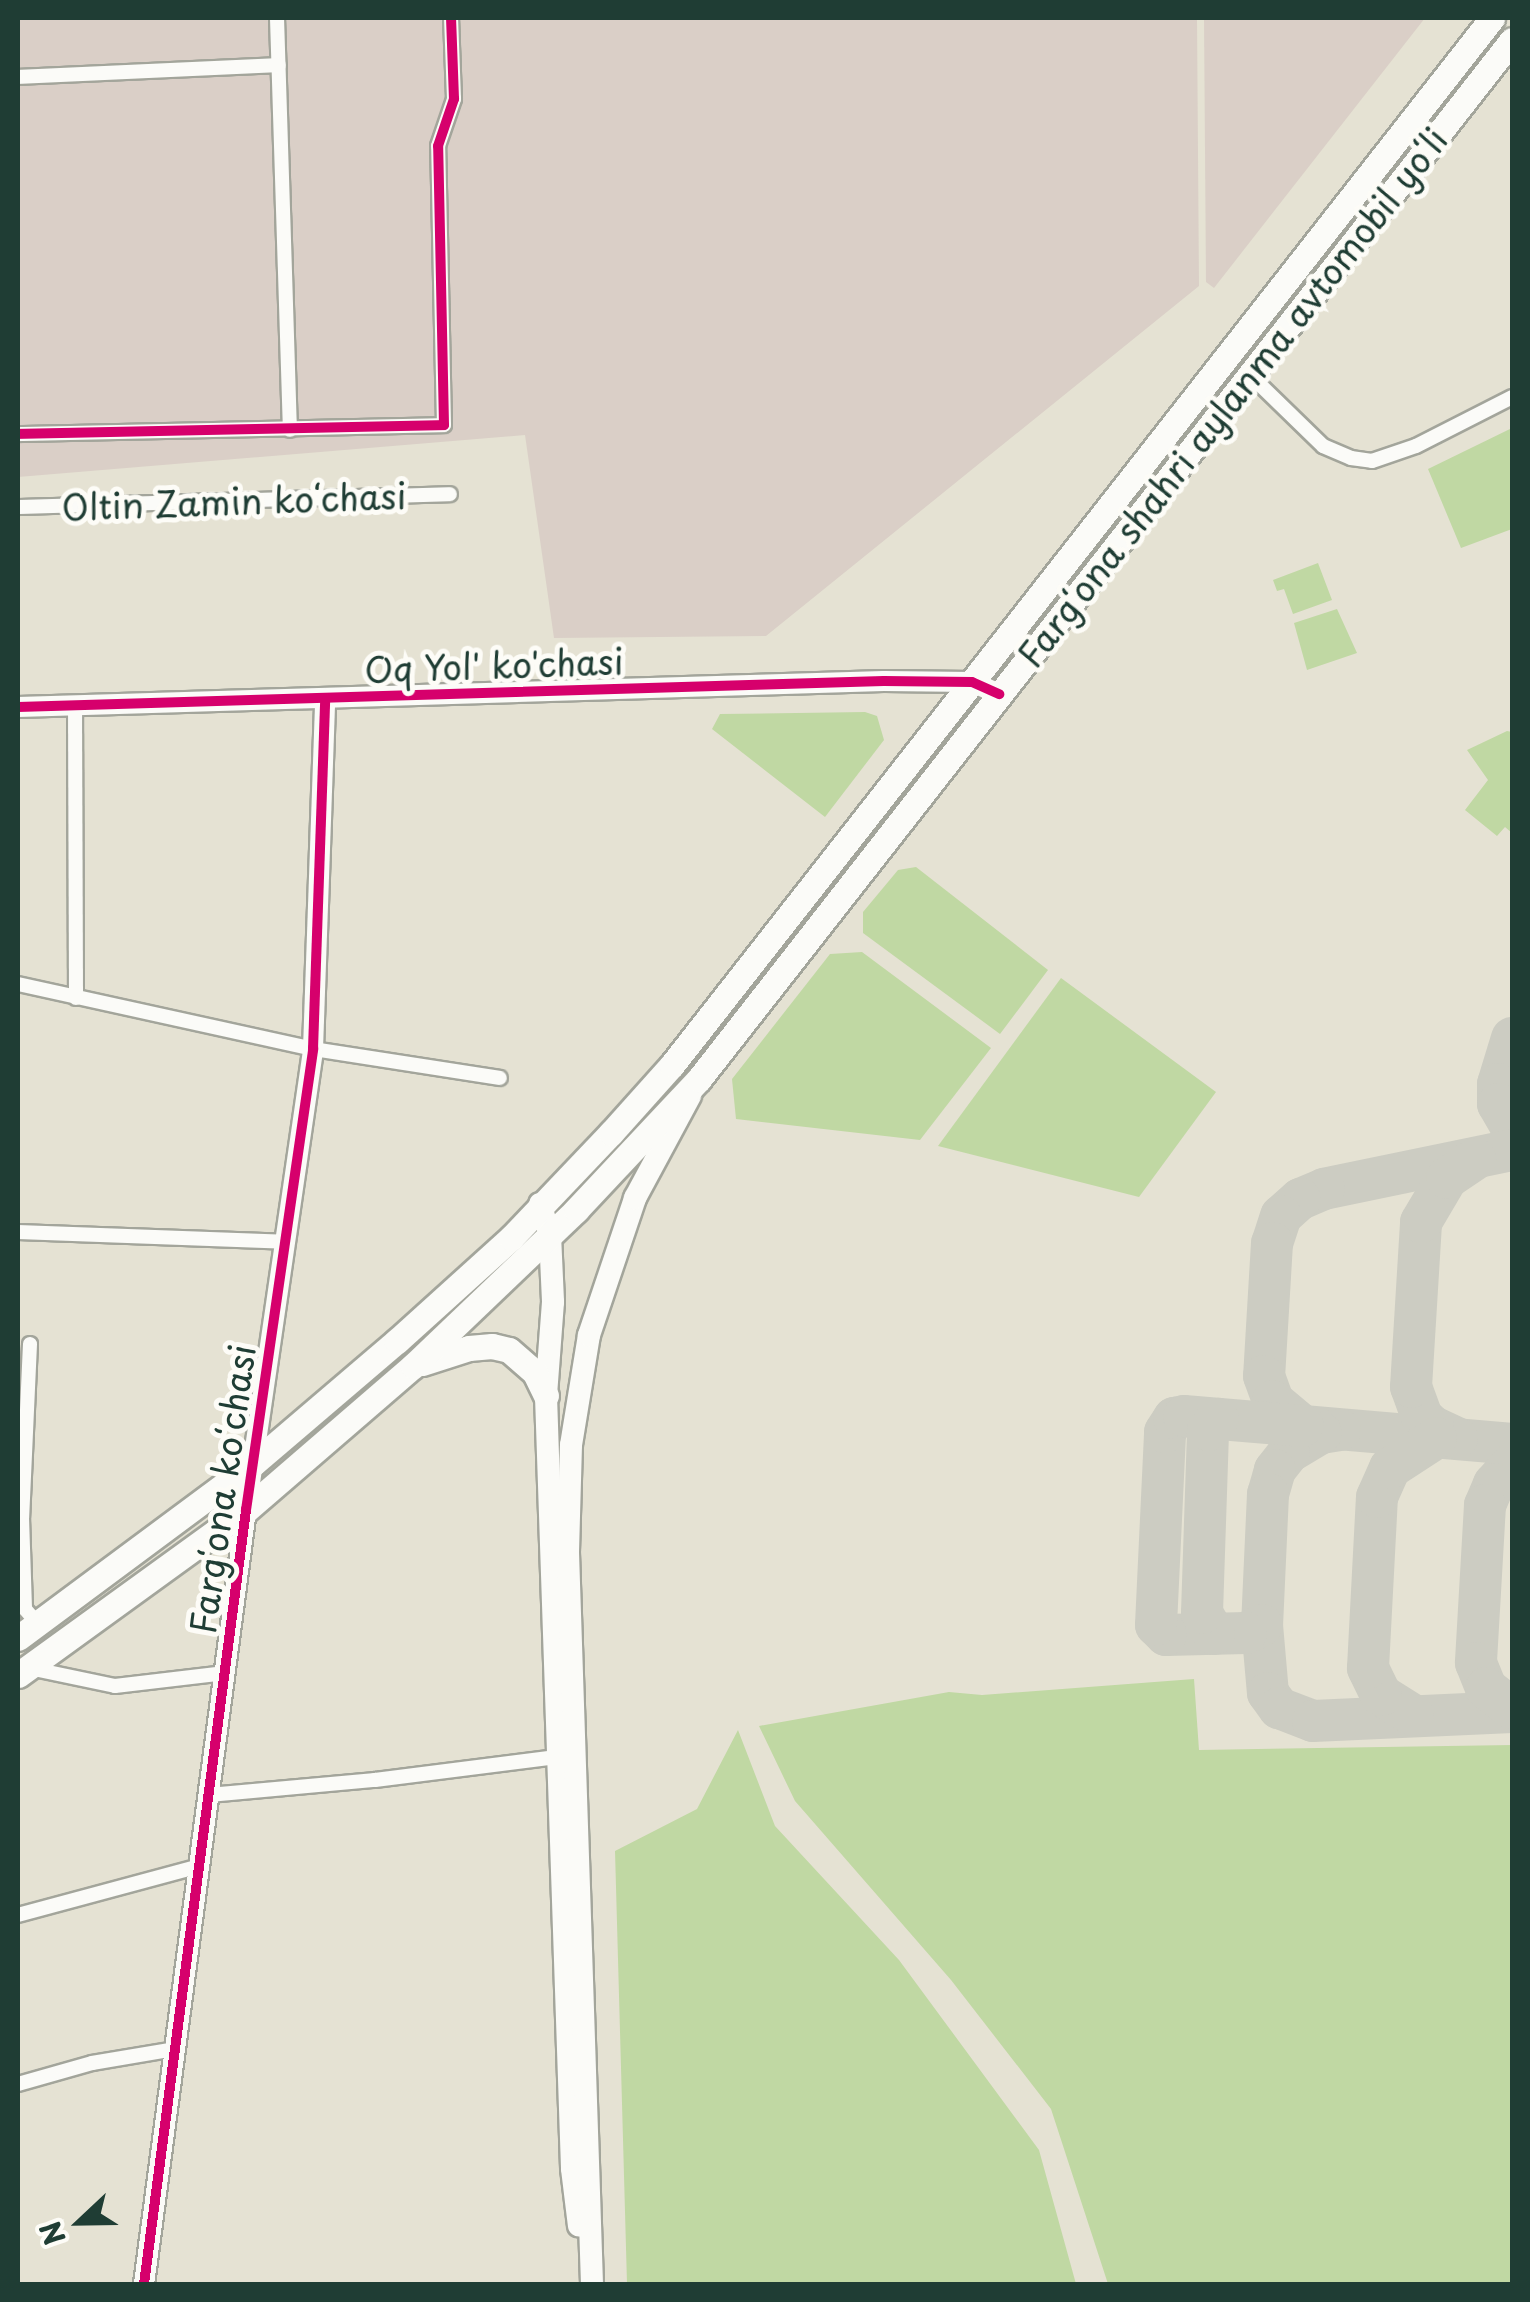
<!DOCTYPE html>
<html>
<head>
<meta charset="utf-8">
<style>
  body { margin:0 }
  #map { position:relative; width:1530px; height:2302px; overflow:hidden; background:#e5e2d3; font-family:"Playpen Sans",sans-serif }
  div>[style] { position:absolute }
  .industrial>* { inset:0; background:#dacfc7 }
  .green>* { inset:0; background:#c0d8a3 }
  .taxiway>* { height:42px; margin:-21px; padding:0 21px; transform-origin:21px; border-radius:21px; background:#ccccc2 }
  .roads { filter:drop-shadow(2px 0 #a3a59b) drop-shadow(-2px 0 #a3a59b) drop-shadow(0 2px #a3a59b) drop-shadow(0 -2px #a3a59b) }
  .street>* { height:14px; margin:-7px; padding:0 7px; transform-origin:7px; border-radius:7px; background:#fbfbf8 }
  .secondary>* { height:20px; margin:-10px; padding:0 10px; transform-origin:10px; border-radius:10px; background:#fbfbf8 }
  .primary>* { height:22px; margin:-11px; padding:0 11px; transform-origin:11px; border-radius:11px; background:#fbfbf8 }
  .highway>* { height:25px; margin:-12.5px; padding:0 12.5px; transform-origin:12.5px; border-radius:12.5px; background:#fbfbf8 }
  .cycleway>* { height:10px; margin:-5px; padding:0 5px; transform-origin:5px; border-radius:5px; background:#d6006c }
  span { translate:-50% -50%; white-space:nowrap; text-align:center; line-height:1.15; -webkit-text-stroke:10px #fdfcf7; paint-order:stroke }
  .street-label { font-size:35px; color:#1f3d34 }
  .frame { position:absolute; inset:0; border:20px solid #1f3d34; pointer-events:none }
  .north { position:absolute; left:30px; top:2172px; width:100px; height:100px; -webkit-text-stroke:8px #fdfcf7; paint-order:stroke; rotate:248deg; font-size:28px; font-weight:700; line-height:40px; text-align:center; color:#1f3d34 }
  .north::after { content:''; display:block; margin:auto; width:35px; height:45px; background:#1f3d34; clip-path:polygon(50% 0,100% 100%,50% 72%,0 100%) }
</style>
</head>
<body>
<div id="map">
  <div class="industrial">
    <div style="clip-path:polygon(18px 18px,1197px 18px,1199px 286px,766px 636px,554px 638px,525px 435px,18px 477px)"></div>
    <div style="clip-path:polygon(1204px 18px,1425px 18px,1214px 288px,1206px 282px)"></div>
  </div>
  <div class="green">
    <div style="clip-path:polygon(1512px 428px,1512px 529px,1461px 548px,1428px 469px)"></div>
    <div style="clip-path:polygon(1318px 563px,1332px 600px,1293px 614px,1284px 589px,1277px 591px,1273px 580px)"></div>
    <div style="clip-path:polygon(1337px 609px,1357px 653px,1307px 670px,1294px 623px)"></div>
    <div style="clip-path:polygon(865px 712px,877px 716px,884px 740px,825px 817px,712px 729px,720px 714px)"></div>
    <div style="clip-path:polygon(1507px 731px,1512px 732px,1512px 833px,1505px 827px,1497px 836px,1465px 810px,1488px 780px,1467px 750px)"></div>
    <div style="clip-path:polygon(916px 867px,1048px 970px,1000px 1034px,863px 933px,863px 912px,898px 870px)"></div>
    <div style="clip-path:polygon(862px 952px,991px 1048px,920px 1140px,736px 1119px,732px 1079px,830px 954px)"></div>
    <div style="clip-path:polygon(1061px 978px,1216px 1092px,1139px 1197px,938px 1146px)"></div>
    <div style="clip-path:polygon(1194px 1679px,1199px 1750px,1512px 1745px,1512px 2284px,1108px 2284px,1051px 2109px,951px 1980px,795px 1801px,759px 1726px,949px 1692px,982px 1695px)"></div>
    <div style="clip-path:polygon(738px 1730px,775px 1826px,899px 1960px,1039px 2150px,1076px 2284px,627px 2284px,615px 1851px,697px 1809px)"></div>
  </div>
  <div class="taxiway">
    <div style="left:1512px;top:1038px;width:48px;rotate:106.9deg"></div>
    <div style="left:1498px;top:1084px;width:20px;rotate:90deg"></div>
    <div style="left:1498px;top:1104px;width:28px;rotate:60deg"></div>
    <div style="left:1512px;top:1150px;width:192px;rotate:168.3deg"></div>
    <div style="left:1324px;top:1189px;width:26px;rotate:157deg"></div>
    <div style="left:1300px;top:1199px;width:25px;rotate:138deg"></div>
    <div style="left:1281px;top:1216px;width:28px;rotate:108deg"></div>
    <div style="left:1272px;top:1243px;width:133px;rotate:93.4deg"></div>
    <div style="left:1264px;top:1376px;width:27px;rotate:70deg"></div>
    <div style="left:1273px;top:1401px;width:39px;rotate:40deg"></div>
    <div style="left:1303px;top:1426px;width:210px;rotate:4.9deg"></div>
    <div style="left:1340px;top:1430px;width:19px;rotate:171deg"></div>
    <div style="left:1321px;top:1433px;width:37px;rotate:149deg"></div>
    <div style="left:1289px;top:1452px;width:23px;rotate:128deg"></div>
    <div style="left:1275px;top:1470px;width:25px;rotate:106deg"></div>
    <div style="left:1268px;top:1494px;width:131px;rotate:92.6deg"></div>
    <div style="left:1262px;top:1625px;width:68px;rotate:85deg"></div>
    <div style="left:1268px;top:1693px;width:19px;rotate:54deg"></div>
    <div style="left:1279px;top:1708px;width:36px;rotate:21deg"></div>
    <div style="left:1313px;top:1721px;width:199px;rotate:-2.6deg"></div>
    <div style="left:1457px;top:1438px;width:26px;rotate:-155deg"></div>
    <div style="left:1433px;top:1427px;width:15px;rotate:-138deg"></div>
    <div style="left:1422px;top:1417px;width:32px;rotate:-110deg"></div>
    <div style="left:1411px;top:1387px;width:165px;rotate:-86.5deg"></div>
    <div style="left:1421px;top:1222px;width:51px;rotate:-59.4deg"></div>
    <div style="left:1447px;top:1178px;width:34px;rotate:-34deg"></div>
    <div style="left:1512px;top:1464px;width:27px;rotate:132deg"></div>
    <div style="left:1494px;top:1484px;width:23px;rotate:113deg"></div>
    <div style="left:1485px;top:1505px;width:158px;rotate:93.3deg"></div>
    <div style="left:1476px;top:1663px;width:27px;rotate:68deg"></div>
    <div style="left:1486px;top:1688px;width:33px;rotate:38deg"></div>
    <div style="left:1262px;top:1625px;width:18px;rotate:153deg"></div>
    <div style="left:1246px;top:1633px;width:80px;rotate:178.6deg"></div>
    <div style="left:1166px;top:1635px;width:14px;rotate:-135deg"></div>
    <div style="left:1156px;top:1625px;width:193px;rotate:-87.3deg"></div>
    <div style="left:1165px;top:1432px;width:17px;rotate:-57deg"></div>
    <div style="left:1174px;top:1418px;width:10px;rotate:-11deg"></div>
    <div style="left:1184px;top:1416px;width:119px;rotate:4.8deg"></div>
    <div style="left:1214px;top:1634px;width:24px;rotate:-120deg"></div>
    <div style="left:1202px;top:1613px;width:183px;rotate:-88.1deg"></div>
    <div style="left:1208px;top:1430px;width:15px;rotate:-48deg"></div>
    <div style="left:1413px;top:1715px;width:38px;rotate:-148deg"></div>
    <div style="left:1381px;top:1695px;width:30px;rotate:-116deg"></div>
    <div style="left:1368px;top:1668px;width:171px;rotate:-87deg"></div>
    <div style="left:1377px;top:1497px;width:32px;rotate:-66deg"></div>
    <div style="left:1390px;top:1468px;width:55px;rotate:-33.1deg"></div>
  </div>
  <div class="roads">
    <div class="street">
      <div style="left:277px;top:18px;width:412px;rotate:88.2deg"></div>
      <div style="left:18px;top:77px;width:261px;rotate:-2.6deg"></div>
      <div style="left:1249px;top:374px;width:103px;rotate:44.2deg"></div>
      <div style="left:1323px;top:446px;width:30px;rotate:23deg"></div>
      <div style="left:1351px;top:458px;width:21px;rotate:8deg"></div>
      <div style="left:1372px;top:461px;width:46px;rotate:-18.8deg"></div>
      <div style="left:1416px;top:446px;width:108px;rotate:-27deg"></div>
      <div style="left:18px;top:434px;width:426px;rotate:-1.2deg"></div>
      <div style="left:444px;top:425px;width:279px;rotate:-91.2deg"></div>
      <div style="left:438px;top:146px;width:50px;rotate:-71.2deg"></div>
      <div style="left:454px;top:99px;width:81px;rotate:-92.1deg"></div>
      <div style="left:18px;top:507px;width:432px;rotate:-1.7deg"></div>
      <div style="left:75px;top:705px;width:293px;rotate:89.8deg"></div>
      <div style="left:18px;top:984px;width:302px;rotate:12.4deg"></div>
      <div style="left:313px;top:1049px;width:189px;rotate:8.8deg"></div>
      <div style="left:18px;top:1232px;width:267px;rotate:2.1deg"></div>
      <div style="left:30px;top:1344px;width:174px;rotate:92.6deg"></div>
      <div style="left:22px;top:1518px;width:91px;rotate:88.1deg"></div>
      <div style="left:25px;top:1609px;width:20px;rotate:49deg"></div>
      <div style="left:29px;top:1668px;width:88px;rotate:11.8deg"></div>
      <div style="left:115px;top:1686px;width:111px;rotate:-6.7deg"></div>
      <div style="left:209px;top:1795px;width:167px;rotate:-5.2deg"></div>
      <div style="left:375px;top:1780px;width:183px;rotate:-7.2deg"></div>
      <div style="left:18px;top:1915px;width:188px;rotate:-15.1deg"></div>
      <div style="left:18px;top:2084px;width:77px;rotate:-15.8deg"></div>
      <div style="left:92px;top:2063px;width:85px;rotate:-9.5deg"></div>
    </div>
    <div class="secondary">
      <div style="left:18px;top:707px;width:866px;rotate:-1.72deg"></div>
      <div style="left:884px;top:681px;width:88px;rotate:0.7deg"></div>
      <div style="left:972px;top:682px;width:30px;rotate:24deg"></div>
      <div style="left:144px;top:2284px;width:781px;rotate:-82.49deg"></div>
      <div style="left:246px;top:1510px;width:466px;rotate:-81.7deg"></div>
      <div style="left:313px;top:1049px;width:351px;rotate:-88deg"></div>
    </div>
    <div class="primary">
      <div style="left:540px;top:1204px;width:33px;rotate:72deg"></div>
      <div style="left:550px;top:1235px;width:67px;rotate:87.4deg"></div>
      <div style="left:553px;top:1302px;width:94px;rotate:94.3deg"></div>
      <div style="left:546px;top:1396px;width:773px;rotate:88.07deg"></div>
      <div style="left:572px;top:2169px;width:57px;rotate:83deg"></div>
      <div style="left:592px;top:2284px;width:732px;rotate:-91.88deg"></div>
      <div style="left:568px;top:1552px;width:107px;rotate:-88.4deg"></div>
      <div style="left:571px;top:1445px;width:111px;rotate:-80.7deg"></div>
      <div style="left:589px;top:1335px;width:145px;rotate:-71.4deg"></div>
      <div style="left:635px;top:1198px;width:116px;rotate:-61.7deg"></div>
    </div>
    <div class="highway">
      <div style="left:422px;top:1363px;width:49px;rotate:-17.7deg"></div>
      <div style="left:469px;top:1348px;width:23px;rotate:-5deg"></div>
      <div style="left:492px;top:1346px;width:17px;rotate:13deg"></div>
      <div style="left:509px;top:1350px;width:35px;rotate:41deg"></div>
      <div style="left:535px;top:1373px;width:25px;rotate:64deg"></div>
      <div style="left:18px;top:1638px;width:294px;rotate:-36.6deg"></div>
      <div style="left:254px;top:1463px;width:188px;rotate:-40.5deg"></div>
      <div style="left:397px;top:1341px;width:154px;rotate:-42.1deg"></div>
      <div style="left:511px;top:1238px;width:145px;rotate:-46.4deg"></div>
      <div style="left:611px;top:1133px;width:91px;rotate:-48.1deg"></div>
      <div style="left:672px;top:1065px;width:1330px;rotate:-51.93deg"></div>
      <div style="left:18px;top:1675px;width:281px;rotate:-35.9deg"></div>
      <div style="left:246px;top:1510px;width:221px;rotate:-40.8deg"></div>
      <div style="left:413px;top:1366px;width:226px;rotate:-43.7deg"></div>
      <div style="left:576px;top:1210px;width:180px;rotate:-46.8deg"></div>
      <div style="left:699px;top:1079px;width:1319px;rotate:-51.96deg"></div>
    </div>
  </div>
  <div class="cycleway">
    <div style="left:18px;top:434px;width:426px;rotate:-1.2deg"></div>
    <div style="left:444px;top:425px;width:279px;rotate:-91.2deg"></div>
    <div style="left:438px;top:146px;width:50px;rotate:-71.2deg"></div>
    <div style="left:454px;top:99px;width:81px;rotate:-92.1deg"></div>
    <div style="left:18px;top:707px;width:866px;rotate:-1.72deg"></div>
    <div style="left:884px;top:681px;width:88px;rotate:0.7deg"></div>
    <div style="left:972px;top:682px;width:30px;rotate:24deg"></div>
    <div style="left:144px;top:2284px;width:781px;rotate:-82.49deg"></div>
    <div style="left:246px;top:1510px;width:466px;rotate:-81.7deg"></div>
    <div style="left:313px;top:1049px;width:351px;rotate:-88deg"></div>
  </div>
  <div class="street-label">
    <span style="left:1232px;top:397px;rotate:-52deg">Fargʻona shahri aylanma avtomobil yoʻli</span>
    <span style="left:234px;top:501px;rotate:-2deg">Oltin Zamin koʻchasi</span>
    <span style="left:494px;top:665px;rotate:-2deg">Oq Yol' ko'chasi</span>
    <span style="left:222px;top:1489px;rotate:-82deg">Fargʻona koʻchasi</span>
  </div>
  <div class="frame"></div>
  <div class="north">N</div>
</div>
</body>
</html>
